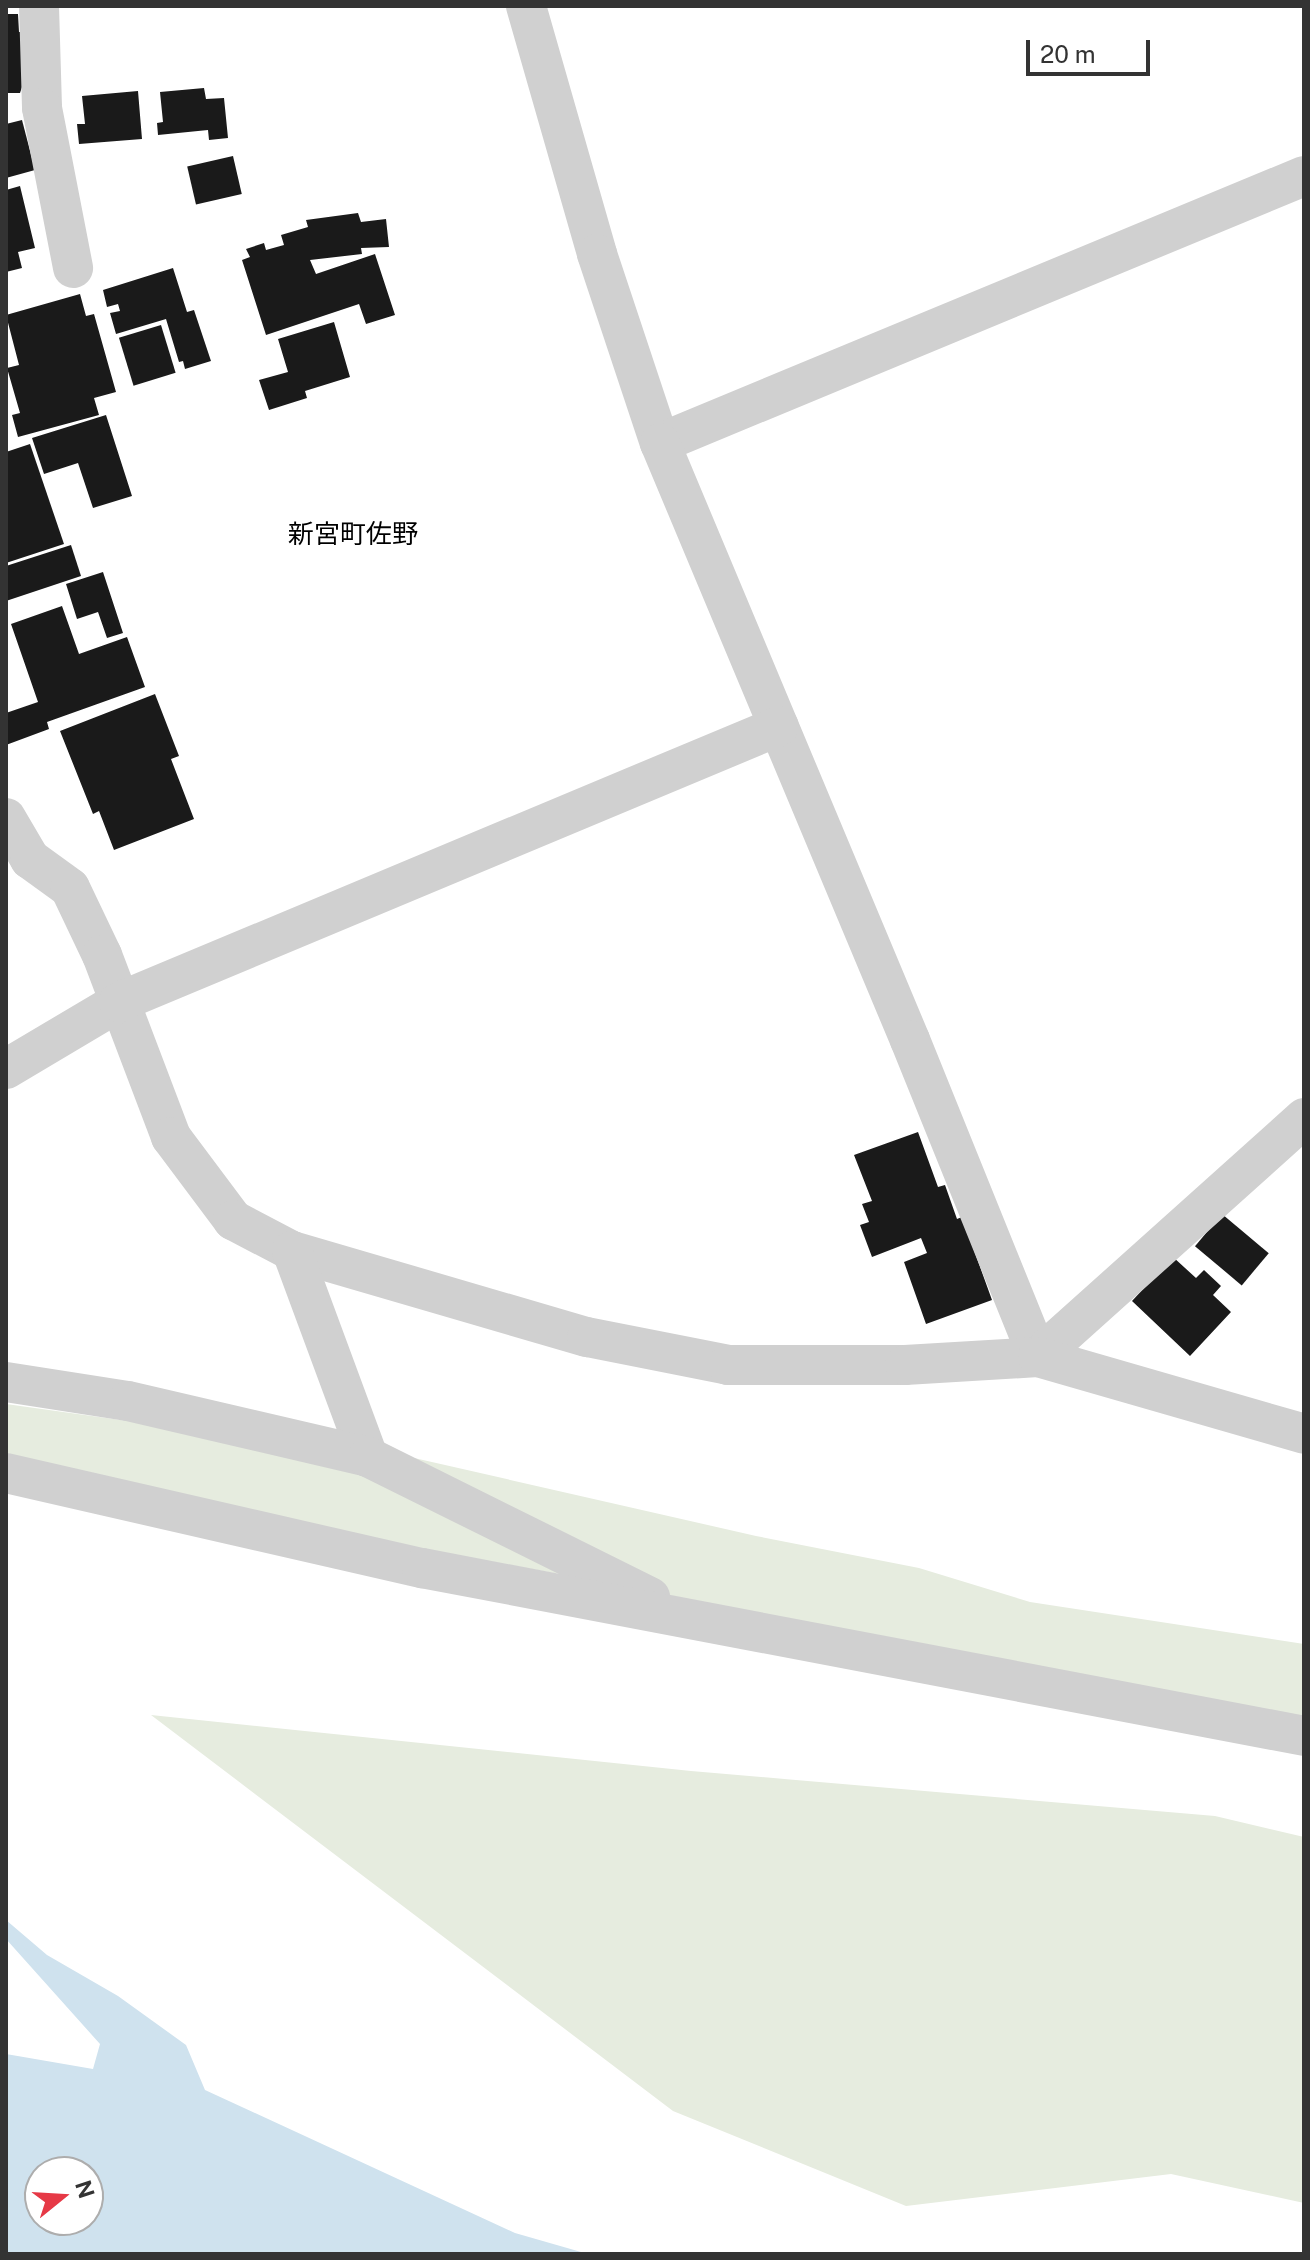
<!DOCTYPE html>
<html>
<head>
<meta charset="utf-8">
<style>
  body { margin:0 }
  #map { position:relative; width:1310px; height:2260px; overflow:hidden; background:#fff; font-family:"Public Sans","Noto Sans JP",sans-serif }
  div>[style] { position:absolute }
  .green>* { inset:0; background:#e6ecdf }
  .water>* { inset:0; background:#cfe2ee }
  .building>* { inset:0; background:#1a1a1a; transform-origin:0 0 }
  .minor>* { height:40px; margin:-20px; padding:0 20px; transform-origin:20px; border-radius:20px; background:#d0d0d0 }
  span { translate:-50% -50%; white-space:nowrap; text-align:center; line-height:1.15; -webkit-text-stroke:8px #fff; paint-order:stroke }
  .quarter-label { font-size:26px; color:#000 }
  .frame { position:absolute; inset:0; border:8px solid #333; pointer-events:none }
  .north { position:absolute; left:24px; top:2156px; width:80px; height:80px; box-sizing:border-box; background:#fff; border:2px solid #adadad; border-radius:50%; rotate:72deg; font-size:22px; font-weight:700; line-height:32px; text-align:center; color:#333 }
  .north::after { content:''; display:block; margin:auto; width:28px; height:36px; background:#e63946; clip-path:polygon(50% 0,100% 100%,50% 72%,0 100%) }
  .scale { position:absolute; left:1026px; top:40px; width:124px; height:36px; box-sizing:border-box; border:4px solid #333; border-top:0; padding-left:10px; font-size:24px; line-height:28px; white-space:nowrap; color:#333; -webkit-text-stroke:6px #fff; paint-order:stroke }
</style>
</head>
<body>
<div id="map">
  <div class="green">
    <div style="clip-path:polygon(6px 1404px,135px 1422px,372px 1476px,593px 1580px,415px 1548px,6px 1461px)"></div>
    <div style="clip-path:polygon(401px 1455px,756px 1536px,919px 1568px,1030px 1602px,1304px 1644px,1304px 1719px,697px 1610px,590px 1550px)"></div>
    <div style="clip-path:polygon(151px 1715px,691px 1771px,1215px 1816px,1304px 1837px,1304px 2203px,1171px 2174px,906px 2206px,673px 2111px)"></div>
  </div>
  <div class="water">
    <div style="clip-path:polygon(evenodd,6px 1920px,47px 1955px,118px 1996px,186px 2045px,205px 2090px,515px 2233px,588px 2254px,6px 2254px,6px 2054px,93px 2069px,100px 2044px,6px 1939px,6px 1920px,40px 2172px,88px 2172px,88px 2220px,40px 2220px,40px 2172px)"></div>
  </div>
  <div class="building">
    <div style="clip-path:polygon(6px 14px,18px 14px,19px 32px,25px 32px,28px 69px,20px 93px,6px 93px)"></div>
    <div style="clip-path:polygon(204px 88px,206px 99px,224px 98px,228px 138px,209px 140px,208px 130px,158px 135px,157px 123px,163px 122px,160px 92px)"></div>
    <div style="clip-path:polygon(138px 91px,142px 139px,79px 144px,77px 124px,85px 124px,82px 96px)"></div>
    <div style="clip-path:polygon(22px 120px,35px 170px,6px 178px,6px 124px)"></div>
    <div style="left:233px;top:156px;width:39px;height:47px;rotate:77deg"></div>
    <div style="clip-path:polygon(20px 186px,35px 248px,18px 252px,22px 268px,6px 272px,6px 190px)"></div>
    <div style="clip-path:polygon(358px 213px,361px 222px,386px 219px,389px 247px,361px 248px,362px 254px,310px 260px,316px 274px,375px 254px,395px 315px,366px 324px,359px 304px,266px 335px,242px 260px,250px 257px,246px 249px,264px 243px,266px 250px,284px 245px,281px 235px,308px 227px,306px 220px)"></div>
    <div style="clip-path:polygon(173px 268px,187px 312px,194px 310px,211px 361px,185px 369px,183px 361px,179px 362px,166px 319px,116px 334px,110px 313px,120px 311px,118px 304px,107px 307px,103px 290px)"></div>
    <div style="clip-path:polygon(80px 294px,86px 316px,94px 314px,116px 392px,94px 398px,99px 415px,18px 437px,12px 415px,20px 413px,7px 368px,19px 365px,6px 315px)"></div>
    <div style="clip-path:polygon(334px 322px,350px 377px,305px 391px,307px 398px,269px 410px,259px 380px,288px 372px,278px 339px)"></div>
    <div style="left:161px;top:325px;width:50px;height:44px;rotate:73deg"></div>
    <div style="clip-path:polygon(106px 415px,132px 496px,93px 508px,78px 463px,44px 474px,32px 438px)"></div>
    <div style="clip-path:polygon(30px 444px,64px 544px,6px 563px,6px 452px)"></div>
    <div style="clip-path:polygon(71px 545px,81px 576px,6px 601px,6px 566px)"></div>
    <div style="clip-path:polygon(103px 572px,123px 633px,107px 638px,98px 612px,77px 619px,66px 584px)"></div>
    <div style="clip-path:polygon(62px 606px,79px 654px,127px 637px,145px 687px,47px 722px,49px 729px,6px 745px,6px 713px,38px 702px,11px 624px)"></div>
    <div style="clip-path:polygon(155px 694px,179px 756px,171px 759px,194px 819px,114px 850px,99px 811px,93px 814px,60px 731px)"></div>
    <div style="clip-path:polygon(918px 1132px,938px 1187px,945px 1185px,957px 1219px,962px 1217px,992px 1300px,926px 1324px,904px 1262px,927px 1253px,921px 1238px,872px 1257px,860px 1225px,869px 1222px,862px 1204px,872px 1201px,854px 1155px)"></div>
    <div style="left:1222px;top:1214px;width:61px;height:42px;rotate:40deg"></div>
    <div style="clip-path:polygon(1173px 1257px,1196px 1278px,1204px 1270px,1221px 1286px,1213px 1295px,1231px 1312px,1190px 1356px,1132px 1301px)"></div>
  </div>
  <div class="minor">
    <div style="left:39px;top:6px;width:102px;rotate:88.3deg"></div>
    <div style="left:42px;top:108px;width:163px;rotate:79deg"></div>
    <div style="left:526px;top:6px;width:258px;rotate:74deg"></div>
    <div style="left:597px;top:254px;width:199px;rotate:71.6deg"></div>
    <div style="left:1304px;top:176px;width:697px;rotate:157.48deg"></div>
    <div style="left:660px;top:443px;width:647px;rotate:67.28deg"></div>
    <div style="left:910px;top:1040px;width:342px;rotate:68deg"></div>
    <div style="left:1038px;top:1357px;width:358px;rotate:-41.9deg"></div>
    <div style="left:6px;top:818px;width:48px;rotate:59.7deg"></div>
    <div style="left:30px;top:859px;width:49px;rotate:35.9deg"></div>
    <div style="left:70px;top:888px;width:74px;rotate:64.5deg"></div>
    <div style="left:102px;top:955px;width:195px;rotate:69.2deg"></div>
    <div style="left:171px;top:1137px;width:104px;rotate:53.2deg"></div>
    <div style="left:233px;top:1220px;width:67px;rotate:27.7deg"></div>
    <div style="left:292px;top:1251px;width:307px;rotate:16.3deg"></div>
    <div style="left:587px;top:1337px;width:144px;rotate:11.2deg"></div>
    <div style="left:728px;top:1365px;width:177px"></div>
    <div style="left:905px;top:1365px;width:133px;rotate:-3.4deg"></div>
    <div style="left:1038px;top:1357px;width:277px;rotate:16.1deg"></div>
    <div style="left:6px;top:1069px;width:131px;rotate:-30.7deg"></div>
    <div style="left:119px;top:1002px;width:715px;rotate:-22.69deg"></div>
    <div style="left:292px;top:1251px;width:220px;rotate:69.7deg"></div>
    <div style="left:6px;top:1382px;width:123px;rotate:8.9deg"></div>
    <div style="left:128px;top:1401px;width:246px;rotate:13.1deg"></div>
    <div style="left:368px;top:1457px;width:315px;rotate:26.4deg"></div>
    <div style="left:6px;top:1473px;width:427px;rotate:12.9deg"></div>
    <div style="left:422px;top:1568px;width:898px;rotate:10.78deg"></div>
  </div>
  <div class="quarter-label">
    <span style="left:353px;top:534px">新宮町佐野</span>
  </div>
  <div class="frame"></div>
  <div class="north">N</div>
  <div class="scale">20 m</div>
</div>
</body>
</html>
